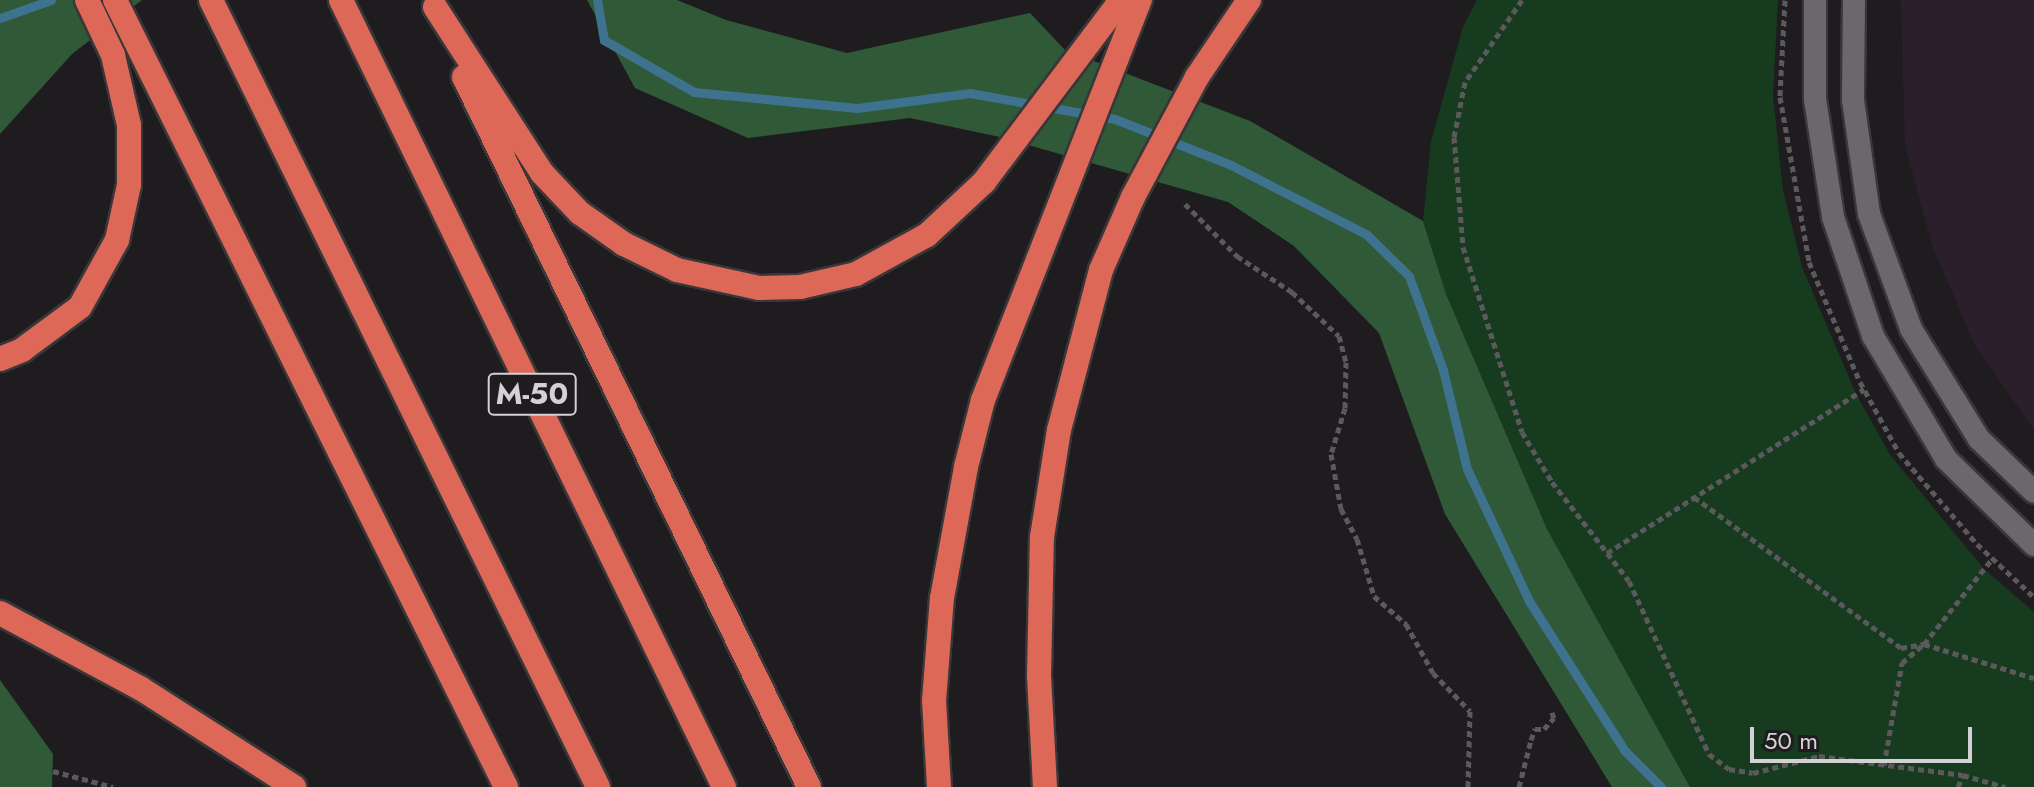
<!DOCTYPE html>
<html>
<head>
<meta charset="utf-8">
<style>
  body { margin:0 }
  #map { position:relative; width:2034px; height:787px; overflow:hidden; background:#1f1c20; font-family:Jost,sans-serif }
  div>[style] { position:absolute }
  .commercial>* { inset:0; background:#2c1f2c }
  .green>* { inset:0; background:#173b1f }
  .forest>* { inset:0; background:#305938 }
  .stream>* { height:9px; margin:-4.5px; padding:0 4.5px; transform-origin:4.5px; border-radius:4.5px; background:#3f728f }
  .path>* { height:5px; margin-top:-2.5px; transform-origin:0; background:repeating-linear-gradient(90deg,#5b595c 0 6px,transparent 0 10px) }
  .roads { filter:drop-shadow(2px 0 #393739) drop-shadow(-2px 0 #393739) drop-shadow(0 2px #393739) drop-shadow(0 -2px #393739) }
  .minor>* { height:22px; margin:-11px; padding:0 11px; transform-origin:11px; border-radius:11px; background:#6b676c }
  .motorway>* { height:24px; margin:-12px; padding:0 12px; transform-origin:12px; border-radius:12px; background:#de6858 }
  span { translate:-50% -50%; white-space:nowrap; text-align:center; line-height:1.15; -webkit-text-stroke:8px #1f1c20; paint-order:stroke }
  .shield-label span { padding:2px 6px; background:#1f1c20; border:2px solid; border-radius:6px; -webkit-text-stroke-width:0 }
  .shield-label { font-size:30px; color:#d3d1d3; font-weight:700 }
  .scale { position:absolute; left:1750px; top:727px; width:222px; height:36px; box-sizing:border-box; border:4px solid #d3d1d3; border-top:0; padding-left:10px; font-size:24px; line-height:28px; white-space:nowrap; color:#d3d1d3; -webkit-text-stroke:6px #1f1c20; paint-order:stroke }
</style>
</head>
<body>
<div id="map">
  <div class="commercial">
    <div style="clip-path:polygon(1901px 0,2034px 0,2034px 430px,1975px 345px,1933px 248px,1905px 145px)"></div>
  </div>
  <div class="green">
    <div style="clip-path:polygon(1477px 0,1778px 0,1773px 97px,1783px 190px,1802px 267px,1856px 394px,1891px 456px,1984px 569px,2034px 612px,2034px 787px,1690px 787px,1547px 529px,1446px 294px,1423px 221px,1431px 141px,1463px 27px)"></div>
  </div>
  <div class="forest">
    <div style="clip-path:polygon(0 0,142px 0,72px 54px,0 134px)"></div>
    <div style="clip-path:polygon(587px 0,677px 0,726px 20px,847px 53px,1030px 13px,1065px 50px,1250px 121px,1423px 221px,1446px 294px,1547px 529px,1690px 787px,1612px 787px,1445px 514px,1379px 333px,1294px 246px,1228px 202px,1000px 137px,910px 118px,748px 138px,635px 88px)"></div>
    <div style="clip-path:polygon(0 680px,53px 754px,52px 787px,0 787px)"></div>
  </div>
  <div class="stream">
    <div style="left:597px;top:0;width:41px;rotate:80.1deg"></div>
    <div style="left:604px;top:40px;width:104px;rotate:30deg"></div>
    <div style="left:694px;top:92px;width:164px;rotate:5.6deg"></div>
    <div style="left:857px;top:108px;width:114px;rotate:-7.6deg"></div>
    <div style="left:970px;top:93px;width:147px;rotate:10.2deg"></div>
    <div style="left:1115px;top:119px;width:125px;rotate:21.6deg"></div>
    <div style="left:1231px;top:165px;width:152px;rotate:27.1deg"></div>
    <div style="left:1366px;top:234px;width:60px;rotate:44.3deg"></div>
    <div style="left:1409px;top:276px;width:100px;rotate:70.1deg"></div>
    <div style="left:1443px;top:370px;width:102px;rotate:76.4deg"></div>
    <div style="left:1467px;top:469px;width:146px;rotate:64.8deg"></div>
    <div style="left:1529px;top:601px;width:178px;rotate:57.4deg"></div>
    <div style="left:1625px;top:751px;width:51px;rotate:45deg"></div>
    <div style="left:0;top:18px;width:54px;rotate:-19.4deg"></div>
  </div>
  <div class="path">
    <div style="left:1522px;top:0;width:100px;rotate:124.8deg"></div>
    <div style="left:1465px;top:82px;width:56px;rotate:101.3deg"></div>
    <div style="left:1454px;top:137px;width:110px;rotate:85.3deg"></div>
    <div style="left:1463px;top:247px;width:194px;rotate:72.3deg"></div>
    <div style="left:1522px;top:432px;width:58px;rotate:59deg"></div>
    <div style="left:1552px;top:482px;width:125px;rotate:52.1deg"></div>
    <div style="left:1629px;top:581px;width:191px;rotate:65.2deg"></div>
    <div style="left:1709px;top:754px;width:25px;rotate:37deg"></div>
    <div style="left:1729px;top:769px;width:24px;rotate:9deg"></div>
    <div style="left:1753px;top:773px;width:68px;rotate:-14.4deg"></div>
    <div style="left:1819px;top:756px;width:145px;rotate:7.5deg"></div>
    <div style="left:1963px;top:775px;width:44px;rotate:15.9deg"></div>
    <div style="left:1785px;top:0;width:97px;rotate:93deg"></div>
    <div style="left:1780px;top:97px;width:168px;rotate:80deg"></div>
    <div style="left:1809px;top:262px;width:130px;rotate:67deg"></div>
    <div style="left:1860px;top:382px;width:81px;rotate:61.2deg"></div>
    <div style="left:1899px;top:453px;width:120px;rotate:49.4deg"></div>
    <div style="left:1977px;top:544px;width:78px;rotate:42.9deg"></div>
    <div style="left:1185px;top:204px;width:74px;rotate:45deg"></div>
    <div style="left:1237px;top:256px;width:66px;rotate:33.2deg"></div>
    <div style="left:1292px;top:292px;width:64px;rotate:43.1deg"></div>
    <div style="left:1339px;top:336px;width:27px;rotate:75deg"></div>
    <div style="left:1346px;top:362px;width:46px;rotate:91.2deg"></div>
    <div style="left:1345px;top:408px;width:48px;rotate:106.9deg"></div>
    <div style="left:1331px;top:454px;width:56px;rotate:79.7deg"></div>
    <div style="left:1341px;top:509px;width:34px;rotate:62deg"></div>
    <div style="left:1357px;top:539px;width:59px;rotate:73.4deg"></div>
    <div style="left:1374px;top:596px;width:43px;rotate:41.2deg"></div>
    <div style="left:1406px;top:624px;width:56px;rotate:61.1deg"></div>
    <div style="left:1433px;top:673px;width:53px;rotate:45.8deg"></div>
    <div style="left:1470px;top:711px;width:76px;rotate:91.5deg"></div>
    <div style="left:1694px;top:497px;width:256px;rotate:36.1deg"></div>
    <div style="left:1901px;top:648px;width:23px;rotate:-10deg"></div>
    <div style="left:1924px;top:644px;width:115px;rotate:17.2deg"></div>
    <div style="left:1607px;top:553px;width:305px;rotate:-32.5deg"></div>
    <div style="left:1884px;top:765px;width:104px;rotate:-80deg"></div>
    <div style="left:1902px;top:663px;width:29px;rotate:-41deg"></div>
    <div style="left:1924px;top:644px;width:110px;rotate:-51.3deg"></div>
    <div style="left:53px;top:771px;width:62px;rotate:14.9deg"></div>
    <div style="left:1519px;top:787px;width:49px;rotate:-75.7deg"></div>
    <div style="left:1531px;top:740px;width:12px;rotate:-70deg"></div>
    <div style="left:1535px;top:729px;width:9px"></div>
    <div style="left:1544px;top:729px;width:15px;rotate:-48deg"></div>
    <div style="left:1554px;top:718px;width:9px;rotate:-111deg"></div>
    <div style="left:1958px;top:787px;width:13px;rotate:-67deg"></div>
  </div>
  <div class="roads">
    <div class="minor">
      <div style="left:1815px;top:0;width:99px;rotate:90deg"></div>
      <div style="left:1815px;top:99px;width:119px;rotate:81.3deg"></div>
      <div style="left:1833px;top:217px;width:126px;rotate:71.4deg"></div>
      <div style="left:1873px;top:336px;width:143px;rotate:59.3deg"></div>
      <div style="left:1946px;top:459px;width:123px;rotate:44.3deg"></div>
      <div style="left:1854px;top:0;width:100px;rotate:90.6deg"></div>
      <div style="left:1853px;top:100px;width:115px;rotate:82deg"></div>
      <div style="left:1869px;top:214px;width:122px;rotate:69.9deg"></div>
      <div style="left:1911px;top:329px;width:129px;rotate:58.3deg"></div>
      <div style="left:1979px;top:439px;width:76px;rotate:43.9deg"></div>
    </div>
    <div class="motorway">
      <div style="left:115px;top:0;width:879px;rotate:63.58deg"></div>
      <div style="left:211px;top:0;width:877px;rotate:63.81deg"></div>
      <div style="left:341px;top:0;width:875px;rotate:64.05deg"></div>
      <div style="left:435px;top:7px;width:197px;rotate:57.2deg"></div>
      <div style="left:542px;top:173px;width:55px;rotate:46.5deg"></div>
      <div style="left:580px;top:213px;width:54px;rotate:35.2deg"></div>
      <div style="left:624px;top:244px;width:59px;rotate:26.1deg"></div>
      <div style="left:677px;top:270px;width:84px;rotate:12.4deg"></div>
      <div style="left:759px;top:288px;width:41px;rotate:-1.4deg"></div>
      <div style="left:800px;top:287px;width:57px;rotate:-13.1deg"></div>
      <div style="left:856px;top:274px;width:81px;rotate:-28.8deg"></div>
      <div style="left:927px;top:235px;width:78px;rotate:-42.9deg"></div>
      <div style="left:984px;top:182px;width:228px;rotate:-53deg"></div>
      <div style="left:464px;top:77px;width:789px;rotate:64.08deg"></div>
      <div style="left:0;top:359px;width:24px;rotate:-22deg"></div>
      <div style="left:22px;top:350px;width:72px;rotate:-36.6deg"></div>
      <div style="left:80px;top:307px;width:77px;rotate:-61.1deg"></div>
      <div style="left:117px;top:240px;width:56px;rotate:-77.7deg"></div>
      <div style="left:129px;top:185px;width:60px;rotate:-90deg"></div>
      <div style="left:129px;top:125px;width:72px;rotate:-102.9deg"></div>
      <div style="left:113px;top:55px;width:61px;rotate:-115.3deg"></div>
      <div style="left:0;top:613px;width:159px;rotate:28.2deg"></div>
      <div style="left:140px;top:688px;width:183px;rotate:32.7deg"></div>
      <div style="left:939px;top:787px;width:86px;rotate:-93.3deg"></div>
      <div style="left:934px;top:701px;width:103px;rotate:-85.6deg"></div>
      <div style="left:942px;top:598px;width:133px;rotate:-79.6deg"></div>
      <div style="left:966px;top:467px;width:69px;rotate:-75.8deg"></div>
      <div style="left:983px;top:400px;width:430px;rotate:-68.6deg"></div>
      <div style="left:1045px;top:787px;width:111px;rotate:-93.1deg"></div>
      <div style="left:1039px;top:676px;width:139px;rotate:-88.8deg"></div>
      <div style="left:1042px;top:537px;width:108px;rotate:-81deg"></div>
      <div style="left:1059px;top:430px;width:165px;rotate:-75.3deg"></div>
      <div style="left:1101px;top:270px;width:80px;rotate:-66.3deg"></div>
      <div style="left:1133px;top:197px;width:136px;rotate:-61.9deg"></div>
      <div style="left:1197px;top:77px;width:93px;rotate:-56deg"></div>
    </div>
  </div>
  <div class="shield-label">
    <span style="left:532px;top:394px">M-50</span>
  </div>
  <div class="scale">50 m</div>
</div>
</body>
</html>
